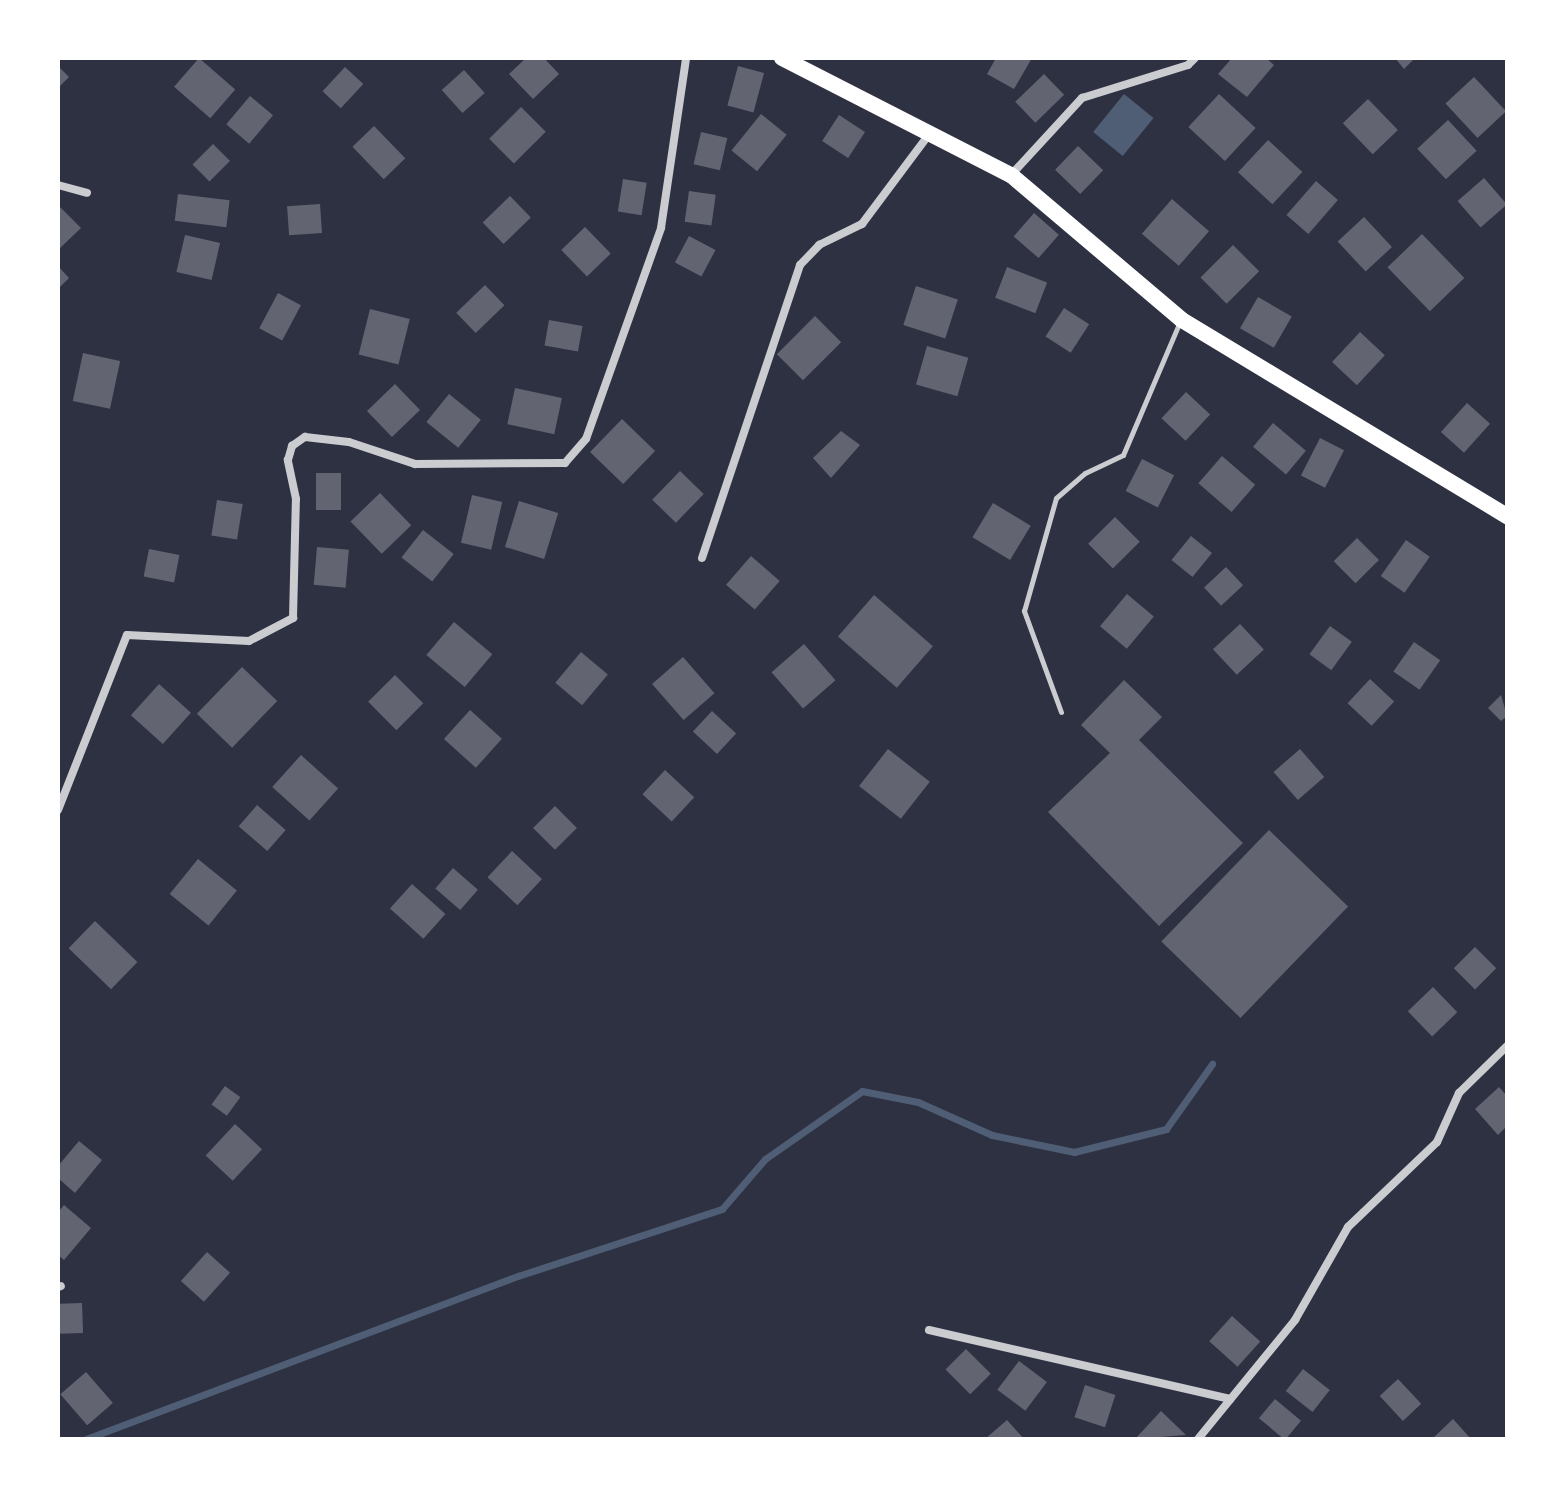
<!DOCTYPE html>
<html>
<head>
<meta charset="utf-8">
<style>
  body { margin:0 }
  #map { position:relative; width:1565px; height:1497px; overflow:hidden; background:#2d3142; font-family:"Fira Sans Condensed",sans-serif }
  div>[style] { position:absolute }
  .water>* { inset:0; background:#4f5d75; transform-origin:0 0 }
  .stream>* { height:7px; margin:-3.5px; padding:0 3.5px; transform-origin:3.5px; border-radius:3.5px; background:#4f5d75 }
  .building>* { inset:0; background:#626471; transform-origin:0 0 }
  .service>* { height:5px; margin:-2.5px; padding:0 2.5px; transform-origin:2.5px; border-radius:2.5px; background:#caccd0 }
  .minor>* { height:8px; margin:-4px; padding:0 4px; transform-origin:4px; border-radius:4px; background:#caccd0 }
  .secondary>* { height:16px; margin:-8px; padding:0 8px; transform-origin:8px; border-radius:8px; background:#fff }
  span { translate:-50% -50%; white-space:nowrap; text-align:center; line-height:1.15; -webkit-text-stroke:6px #fff; paint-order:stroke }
  .frame { position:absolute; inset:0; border:60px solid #fff; pointer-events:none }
</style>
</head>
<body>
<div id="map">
  <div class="water">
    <div style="left:1124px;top:94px;width:38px;height:49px;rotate:39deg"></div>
  </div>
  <div class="stream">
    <div style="left:86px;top:1439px;width:462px;rotate:-20.7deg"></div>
    <div style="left:518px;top:1276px;width:215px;rotate:-18.2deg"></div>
    <div style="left:722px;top:1209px;width:66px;rotate:-49.3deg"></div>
    <div style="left:765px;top:1159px;width:118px;rotate:-35deg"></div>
    <div style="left:862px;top:1091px;width:57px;rotate:11.1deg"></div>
    <div style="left:918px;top:1102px;width:81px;rotate:24deg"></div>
    <div style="left:992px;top:1135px;width:84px;rotate:11.7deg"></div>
    <div style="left:1074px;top:1152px;width:95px;rotate:-14deg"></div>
    <div style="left:1166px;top:1129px;width:80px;rotate:-54.7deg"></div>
  </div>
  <div class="building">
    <div style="left:199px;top:58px;width:48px;height:38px;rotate:41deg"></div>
    <div style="clip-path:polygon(526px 58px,544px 58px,559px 74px,533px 99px,509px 74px)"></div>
    <div style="clip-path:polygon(996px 58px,1032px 58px,1014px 89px,987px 74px)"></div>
    <div style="clip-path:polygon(1232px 58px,1266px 58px,1274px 65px,1247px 97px,1218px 74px)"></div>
    <div style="clip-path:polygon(1395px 58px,1415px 58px,1404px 69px)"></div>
    <div style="clip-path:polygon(58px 66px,69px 77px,58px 88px)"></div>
    <div style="left:738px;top:66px;width:27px;height:41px;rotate:15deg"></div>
    <div style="left:345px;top:67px;width:25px;height:33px;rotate:43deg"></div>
    <div style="left:464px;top:70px;width:31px;height:30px;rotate:48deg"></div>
    <div style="left:1044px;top:74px;width:29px;height:40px;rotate:46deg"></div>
    <div style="left:1474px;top:77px;width:47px;height:39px;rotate:47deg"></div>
    <div style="left:1219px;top:94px;width:50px;height:45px;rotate:43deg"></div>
    <div style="left:250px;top:96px;width:30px;height:37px;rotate:40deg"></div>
    <div style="left:1368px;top:99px;width:43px;height:35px;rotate:46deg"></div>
    <div style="left:521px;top:107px;width:35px;height:45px;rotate:45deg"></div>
    <div style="left:761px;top:114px;width:33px;height:47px;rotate:39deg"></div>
    <div style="left:839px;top:115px;width:31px;height:31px;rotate:33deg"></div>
    <div style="left:1448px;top:120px;width:42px;height:42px;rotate:47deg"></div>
    <div style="left:374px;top:126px;width:45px;height:30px;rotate:46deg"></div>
    <div style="left:701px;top:132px;width:27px;height:33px;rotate:13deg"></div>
    <div style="left:1268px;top:140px;width:47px;height:44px;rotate:43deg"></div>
    <div style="left:213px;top:144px;width:24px;height:29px;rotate:45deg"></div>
    <div style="left:1078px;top:146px;width:35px;height:33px;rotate:44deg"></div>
    <div style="left:1484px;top:178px;width:35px;height:35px;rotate:49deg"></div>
    <div style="left:623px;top:179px;width:24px;height:33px;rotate:9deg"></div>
    <div style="left:1316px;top:181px;width:29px;height:45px;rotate:41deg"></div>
    <div style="left:689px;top:191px;width:27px;height:31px;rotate:8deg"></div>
    <div style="left:178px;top:194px;width:52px;height:27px;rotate:7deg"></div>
    <div style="left:510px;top:196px;width:30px;height:38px;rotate:46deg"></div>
    <div style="left:1172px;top:199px;width:49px;height:46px;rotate:41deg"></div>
    <div style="left:320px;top:204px;width:29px;height:33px;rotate:86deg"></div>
    <div style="clip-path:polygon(58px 205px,81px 228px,58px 250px)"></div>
    <div style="left:1034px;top:213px;width:33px;height:31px;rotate:41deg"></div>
    <div style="left:1364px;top:217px;width:41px;height:36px;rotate:47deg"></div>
    <div style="left:585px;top:227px;width:37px;height:33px;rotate:46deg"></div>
    <div style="left:1422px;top:234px;width:61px;height:48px;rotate:46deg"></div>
    <div style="left:185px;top:235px;width:36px;height:38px;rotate:13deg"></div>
    <div style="left:689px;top:236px;width:30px;height:30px;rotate:28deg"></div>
    <div style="left:1233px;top:245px;width:37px;height:46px;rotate:45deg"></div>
    <div style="clip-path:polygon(58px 266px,69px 278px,58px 289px)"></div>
    <div style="left:1007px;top:267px;width:43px;height:33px;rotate:21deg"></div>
    <div style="left:485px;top:285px;width:28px;height:40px;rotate:46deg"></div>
    <div style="left:916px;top:286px;width:44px;height:41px;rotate:18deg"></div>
    <div style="left:278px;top:293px;width:26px;height:40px;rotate:28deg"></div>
    <div style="left:1258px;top:297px;width:39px;height:36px;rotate:30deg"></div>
    <div style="left:1064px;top:308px;width:30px;height:34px;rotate:33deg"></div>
    <div style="left:370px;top:309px;width:41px;height:47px;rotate:14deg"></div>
    <div style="left:815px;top:316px;width:37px;height:54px;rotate:45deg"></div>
    <div style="left:549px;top:320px;width:34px;height:26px;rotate:10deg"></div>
    <div style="left:1360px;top:332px;width:34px;height:41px;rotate:43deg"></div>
    <div style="left:927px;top:346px;width:43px;height:40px;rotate:16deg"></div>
    <div style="left:83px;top:353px;width:38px;height:49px;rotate:12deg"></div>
    <div style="left:395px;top:384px;width:36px;height:39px;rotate:46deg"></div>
    <div style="left:515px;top:388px;width:48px;height:37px;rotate:12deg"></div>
    <div style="left:1186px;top:392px;width:33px;height:36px;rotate:43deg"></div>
    <div style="left:449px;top:394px;width:41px;height:36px;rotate:39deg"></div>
    <div style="left:1467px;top:403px;width:31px;height:39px;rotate:42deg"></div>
    <div style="left:622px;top:419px;width:46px;height:46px;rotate:44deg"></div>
    <div style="left:1273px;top:423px;width:43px;height:31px;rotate:40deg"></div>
    <div style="clip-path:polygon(841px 431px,860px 445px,831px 478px,813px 458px)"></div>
    <div style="left:1320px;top:438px;width:27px;height:42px;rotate:27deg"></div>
    <div style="left:1222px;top:456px;width:44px;height:36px;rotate:41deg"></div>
    <div style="left:1142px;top:459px;width:36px;height:36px;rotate:27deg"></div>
    <div style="left:680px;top:471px;width:33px;height:40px;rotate:44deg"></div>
    <div style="left:316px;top:473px;width:25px;height:37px"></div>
    <div style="left:380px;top:493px;width:45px;height:41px;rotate:46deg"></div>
    <div style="left:472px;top:495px;width:31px;height:49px;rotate:13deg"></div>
    <div style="left:217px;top:500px;width:26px;height:36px;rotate:9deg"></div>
    <div style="left:519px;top:501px;width:41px;height:48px;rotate:17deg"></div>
    <div style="left:993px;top:503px;width:44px;height:40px;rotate:31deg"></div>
    <div style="left:1115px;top:517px;width:35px;height:38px;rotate:45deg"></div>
    <div style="left:423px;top:530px;width:39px;height:35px;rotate:38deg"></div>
    <div style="left:1191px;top:536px;width:27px;height:31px;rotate:39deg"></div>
    <div style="left:1357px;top:538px;width:31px;height:33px;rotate:45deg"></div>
    <div style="left:1406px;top:540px;width:29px;height:44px;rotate:35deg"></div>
    <div style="left:317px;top:547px;width:32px;height:38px;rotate:5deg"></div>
    <div style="left:149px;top:549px;width:31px;height:28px;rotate:11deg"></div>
    <div style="left:751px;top:556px;width:38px;height:38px;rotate:41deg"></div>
    <div style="left:1226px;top:567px;width:25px;height:30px;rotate:47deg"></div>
    <div style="left:1127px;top:594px;width:35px;height:42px;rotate:40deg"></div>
    <div style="left:874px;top:595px;width:78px;height:55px;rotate:41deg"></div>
    <div style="left:454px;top:622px;width:50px;height:43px;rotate:40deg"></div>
    <div style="left:1240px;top:624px;width:35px;height:37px;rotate:47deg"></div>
    <div style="left:1330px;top:626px;width:27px;height:35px;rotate:36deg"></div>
    <div style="left:1414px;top:642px;width:32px;height:36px;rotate:35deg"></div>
    <div style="left:804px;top:644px;width:48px;height:43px;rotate:49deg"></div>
    <div style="left:581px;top:652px;width:35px;height:40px;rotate:40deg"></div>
    <div style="left:683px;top:657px;width:48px;height:41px;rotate:49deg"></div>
    <div style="left:242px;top:667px;width:49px;height:65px;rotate:44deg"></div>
    <div style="left:395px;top:675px;width:40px;height:38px;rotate:45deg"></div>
    <div style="left:1370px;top:679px;width:33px;height:33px;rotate:43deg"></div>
    <div style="clip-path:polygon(1124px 680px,1162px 717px,1139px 740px,1243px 843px,1159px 926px,1048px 812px,1110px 753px,1081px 725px)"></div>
    <div style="left:159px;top:684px;width:43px;height:42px;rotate:42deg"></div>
    <div style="clip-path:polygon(1501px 695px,1507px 716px,1501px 721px,1488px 708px)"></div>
    <div style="left:470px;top:710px;width:43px;height:39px;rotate:42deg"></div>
    <div style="left:712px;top:711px;width:33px;height:28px;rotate:43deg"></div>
    <div style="left:888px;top:749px;width:53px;height:47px;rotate:38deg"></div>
    <div style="left:1300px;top:749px;width:37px;height:35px;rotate:49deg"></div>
    <div style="left:301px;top:755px;width:50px;height:43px;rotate:42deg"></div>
    <div style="left:665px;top:770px;width:40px;height:33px;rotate:43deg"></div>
    <div style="left:257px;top:805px;width:38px;height:28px;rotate:41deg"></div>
    <div style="left:555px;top:806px;width:31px;height:31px;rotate:45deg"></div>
    <div style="left:1269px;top:830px;width:110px;height:155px;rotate:44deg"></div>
    <div style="left:512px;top:851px;width:41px;height:36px;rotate:43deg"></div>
    <div style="left:198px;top:859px;width:50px;height:45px;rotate:39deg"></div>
    <div style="left:453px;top:868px;width:33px;height:27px;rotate:41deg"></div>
    <div style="left:412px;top:884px;width:45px;height:33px;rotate:42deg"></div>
    <div style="left:95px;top:921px;width:59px;height:38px;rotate:44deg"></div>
    <div style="left:1475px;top:947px;width:30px;height:30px;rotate:45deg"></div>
    <div style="left:1433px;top:987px;width:35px;height:35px;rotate:46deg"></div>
    <div style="left:225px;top:1086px;width:19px;height:23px;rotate:36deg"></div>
    <div style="clip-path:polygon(1499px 1087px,1507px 1096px,1507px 1126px,1498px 1135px,1475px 1109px)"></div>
    <div style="left:235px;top:1124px;width:37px;height:43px;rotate:43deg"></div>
    <div style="clip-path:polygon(79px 1141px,102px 1160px,75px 1193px,58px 1178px,58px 1166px)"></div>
    <div style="clip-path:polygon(64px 1205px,91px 1228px,64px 1260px,58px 1255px,58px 1212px)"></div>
    <div style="left:207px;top:1252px;width:31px;height:39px;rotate:42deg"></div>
    <div style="left:82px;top:1303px;width:30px;height:24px;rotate:88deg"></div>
    <div style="left:1232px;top:1316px;width:38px;height:34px;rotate:42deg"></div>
    <div style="left:966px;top:1349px;width:35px;height:29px;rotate:45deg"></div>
    <div style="left:1019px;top:1361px;width:35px;height:36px;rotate:37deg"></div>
    <div style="left:1303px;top:1369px;width:34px;height:28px;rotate:38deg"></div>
    <div style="left:86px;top:1372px;width:41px;height:34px;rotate:49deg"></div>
    <div style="left:1398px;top:1379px;width:34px;height:25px;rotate:47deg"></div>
    <div style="left:1085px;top:1385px;width:32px;height:34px;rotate:18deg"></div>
    <div style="left:1275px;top:1399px;width:34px;height:25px;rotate:40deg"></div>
    <div style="clip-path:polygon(1161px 1411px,1186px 1435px,1135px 1439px)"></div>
    <div style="clip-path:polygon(1453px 1419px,1471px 1439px,1432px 1439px)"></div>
    <div style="clip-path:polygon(1007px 1420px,1024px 1439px,985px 1439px)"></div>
  </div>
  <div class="service">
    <div style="left:1061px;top:712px;width:108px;rotate:-110.1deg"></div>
    <div style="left:1024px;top:611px;width:117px;rotate:-74.2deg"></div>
    <div style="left:1056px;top:498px;width:38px;rotate:-41deg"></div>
    <div style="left:1085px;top:473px;width:42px;rotate:-25.3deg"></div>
    <div style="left:1123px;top:455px;width:142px;rotate:-66.9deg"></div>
  </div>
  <div class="minor">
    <div style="left:1011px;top:175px;width:105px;rotate:-47.3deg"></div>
    <div style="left:1082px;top:98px;width:111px;rotate:-17.3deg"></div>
    <div style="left:1188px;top:65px;width:10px;rotate:-45deg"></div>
    <div style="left:58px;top:185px;width:30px;rotate:15deg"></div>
    <div style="left:702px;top:558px;width:309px;rotate:-71.5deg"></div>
    <div style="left:800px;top:265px;width:28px;rotate:-46deg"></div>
    <div style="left:819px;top:245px;width:48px;rotate:-26deg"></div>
    <div style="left:862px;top:224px;width:114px;rotate:-53.2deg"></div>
    <div style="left:58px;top:810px;width:188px;rotate:-68.5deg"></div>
    <div style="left:127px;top:635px;width:122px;rotate:2.8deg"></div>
    <div style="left:249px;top:641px;width:50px;rotate:-27.6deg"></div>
    <div style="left:293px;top:618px;width:119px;rotate:-88.6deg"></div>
    <div style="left:296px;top:499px;width:40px;rotate:-102deg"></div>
    <div style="left:288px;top:460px;width:15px;rotate:-74deg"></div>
    <div style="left:292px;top:446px;width:16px;rotate:-35deg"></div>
    <div style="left:305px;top:437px;width:44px;rotate:6.5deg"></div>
    <div style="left:349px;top:442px;width:70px;rotate:18.4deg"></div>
    <div style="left:415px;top:464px;width:150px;rotate:-0.4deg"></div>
    <div style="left:565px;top:463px;width:32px;rotate:-49deg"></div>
    <div style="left:586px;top:439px;width:224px;rotate:-70.4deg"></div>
    <div style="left:661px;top:228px;width:172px;rotate:-81.6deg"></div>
    <div style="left:58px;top:1287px;width:3px;rotate:-18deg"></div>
    <div style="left:929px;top:1330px;width:309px;rotate:12.9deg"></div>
    <div style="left:1198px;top:1439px;width:154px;rotate:-50.8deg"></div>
    <div style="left:1295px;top:1320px;width:107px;rotate:-60.3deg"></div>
    <div style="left:1348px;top:1227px;width:123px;rotate:-43.7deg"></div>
    <div style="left:1437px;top:1142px;width:54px;rotate:-65.8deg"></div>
    <div style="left:1459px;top:1093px;width:67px;rotate:-44.4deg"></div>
  </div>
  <div class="secondary">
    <div style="left:782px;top:58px;width:257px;rotate:27.1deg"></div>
    <div style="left:1011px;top:175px;width:224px;rotate:40.3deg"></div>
    <div style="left:1182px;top:320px;width:380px;rotate:31.1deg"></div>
  </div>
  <div class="frame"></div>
</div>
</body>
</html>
